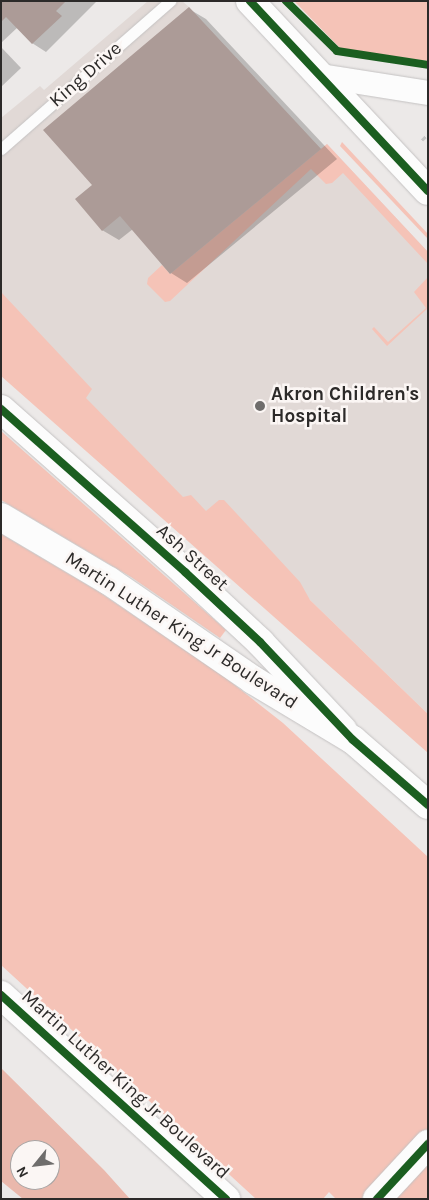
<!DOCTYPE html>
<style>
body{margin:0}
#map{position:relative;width:429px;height:1200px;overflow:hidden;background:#ece9e8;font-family:Karla,sans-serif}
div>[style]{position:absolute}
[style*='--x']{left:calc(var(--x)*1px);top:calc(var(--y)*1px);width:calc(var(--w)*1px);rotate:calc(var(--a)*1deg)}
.built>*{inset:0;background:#e1d9d6}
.green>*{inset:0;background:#f5c3b7}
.forest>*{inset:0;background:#eab8ac}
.shadow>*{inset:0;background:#0003}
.building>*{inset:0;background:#ac9b97}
.path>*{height:3px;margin-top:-1.5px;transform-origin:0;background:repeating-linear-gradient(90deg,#c7c7c6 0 5px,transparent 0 7.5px)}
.roads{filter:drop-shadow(0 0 1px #c4c2c2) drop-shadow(0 0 1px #c4c2c2)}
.service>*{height:11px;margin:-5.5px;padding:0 5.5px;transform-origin:5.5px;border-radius:5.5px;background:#fcfcfc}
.minor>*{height:24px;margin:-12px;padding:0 12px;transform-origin:12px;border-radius:12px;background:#fcfcfc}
.tertiary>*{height:28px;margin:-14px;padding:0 14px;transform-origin:14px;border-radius:14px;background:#fcfcfc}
.primary>*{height:28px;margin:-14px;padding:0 14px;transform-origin:14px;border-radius:14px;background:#fcfcfc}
.cycleway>*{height:8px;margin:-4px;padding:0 4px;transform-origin:4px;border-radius:4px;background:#1b5e20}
.dots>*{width:14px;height:14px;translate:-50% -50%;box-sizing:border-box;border:2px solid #fbf6f4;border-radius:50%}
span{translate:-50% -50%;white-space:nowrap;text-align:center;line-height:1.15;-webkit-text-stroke:5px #fbf6f4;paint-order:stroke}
.street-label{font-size:19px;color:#2c2a29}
.poi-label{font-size:19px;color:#2c2a29;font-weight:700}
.left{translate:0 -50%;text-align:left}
.frame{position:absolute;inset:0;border:2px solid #2c2a29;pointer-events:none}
.north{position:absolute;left:10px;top:1140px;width:50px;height:50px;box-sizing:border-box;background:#fbf6f4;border:1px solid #a8a4a3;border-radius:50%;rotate:241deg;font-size:14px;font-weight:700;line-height:20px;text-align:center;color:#2c2a29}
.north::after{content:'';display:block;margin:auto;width:18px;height:22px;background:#6f6d6c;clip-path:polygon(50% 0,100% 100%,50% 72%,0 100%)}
</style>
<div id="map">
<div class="built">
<i style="clip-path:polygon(148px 1px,182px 1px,189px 7px,321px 149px,327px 144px,428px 252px,428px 714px,310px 600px,183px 498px,1px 313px,1px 118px,40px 86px,44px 90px)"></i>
</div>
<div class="green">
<i style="clip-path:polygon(294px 1px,428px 1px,428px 61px,341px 49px)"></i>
<i style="clip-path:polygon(342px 142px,428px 234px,428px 239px,340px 146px)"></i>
<i style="clip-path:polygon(327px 144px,428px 252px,428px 264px,343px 173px,332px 183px,326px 184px,311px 169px,170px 301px,165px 302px,147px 284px,148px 278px,162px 265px,170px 274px)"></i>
<i style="clip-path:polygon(428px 277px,428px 308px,387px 346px,372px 329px,374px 327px,388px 342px,426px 308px,414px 292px)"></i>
<i style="clip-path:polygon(1px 292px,92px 389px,86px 398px,183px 497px,191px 495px,206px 511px,219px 500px,224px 500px,300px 582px,310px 600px,428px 714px,428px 753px,1px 376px)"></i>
<i style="clip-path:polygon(1px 431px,226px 630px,220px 638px,131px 577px,1px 500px)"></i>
<i style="clip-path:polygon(1px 534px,99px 592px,227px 679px,283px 723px,428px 857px,428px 1199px,336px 1199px,329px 1192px,323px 1199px,256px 1199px,1px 965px)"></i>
</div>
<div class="forest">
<i style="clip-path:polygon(evenodd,1px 1068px,104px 1170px,130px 1199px,23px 1199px,1px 1181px,1px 1068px,20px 1150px,50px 1150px,50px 1180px,20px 1180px,20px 1150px)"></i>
</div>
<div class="shadow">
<i style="clip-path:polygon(1px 1px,97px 1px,46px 52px,32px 43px,18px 27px,1px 43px)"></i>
<i style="clip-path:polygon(189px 9px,206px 19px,337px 159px,187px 283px,171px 273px,133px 229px,119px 240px,102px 230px,94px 185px)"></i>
<i style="clip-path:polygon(1px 47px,21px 68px,1px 87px)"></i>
</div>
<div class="building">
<i style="clip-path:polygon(1px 1px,66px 1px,56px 11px,62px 16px,32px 44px,6px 17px,1px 22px)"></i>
<i style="clip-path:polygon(189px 7px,321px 149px,170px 274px,120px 216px,102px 231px,75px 199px,92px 185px,43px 130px)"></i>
</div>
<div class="path">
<i style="--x:422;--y:140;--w:8;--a:-45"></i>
</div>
<div class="roads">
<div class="service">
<i style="--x:1;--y:149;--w:225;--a:-41.2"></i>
</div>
<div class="minor">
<i style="--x:321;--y:76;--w:108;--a:9"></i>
</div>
<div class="tertiary">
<i style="--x:250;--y:1;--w:260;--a:46.9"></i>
<i style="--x:1;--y:409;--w:246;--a:41.5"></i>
<i style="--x:185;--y:572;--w:103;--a:43"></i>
<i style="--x:260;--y:642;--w:121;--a:46.7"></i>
<i style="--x:377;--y:1199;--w:75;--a:-47.2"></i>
</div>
<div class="primary">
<i style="--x:1;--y:517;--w:126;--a:30.7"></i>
<i style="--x:109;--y:581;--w:175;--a:34.5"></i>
<i style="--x:253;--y:680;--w:117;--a:31"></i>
<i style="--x:353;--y:740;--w:99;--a:40.9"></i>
<i style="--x:1;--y:995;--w:304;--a:42.2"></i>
</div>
</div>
<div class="cycleway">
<i style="--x:250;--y:1;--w:260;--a:46.9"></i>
<i style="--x:286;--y:1;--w:71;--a:44.4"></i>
<i style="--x:337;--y:51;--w:92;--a:8.7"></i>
<i style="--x:1;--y:409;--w:246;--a:41.5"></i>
<i style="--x:185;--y:572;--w:103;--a:43"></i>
<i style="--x:260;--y:642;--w:135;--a:46.5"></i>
<i style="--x:353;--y:740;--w:99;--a:40.9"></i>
<i style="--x:1;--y:995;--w:304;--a:42.2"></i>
<i style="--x:377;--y:1199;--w:75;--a:-47.2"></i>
</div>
<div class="dots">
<i style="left:260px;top:406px;background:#6f6d6c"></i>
</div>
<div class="street-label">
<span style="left:86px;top:75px;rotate:-41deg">King Drive</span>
<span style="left:192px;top:558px;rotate:42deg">Ash Street</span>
<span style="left:181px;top:631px;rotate:33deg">Martin Luther King Jr Boulevard</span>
<span style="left:125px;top:1085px;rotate:42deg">Martin Luther King Jr Boulevard</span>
</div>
<div class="poi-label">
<span class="left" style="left:271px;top:406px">Akron Children's<br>Hospital</span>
</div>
<div class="frame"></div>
<div class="north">N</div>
</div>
